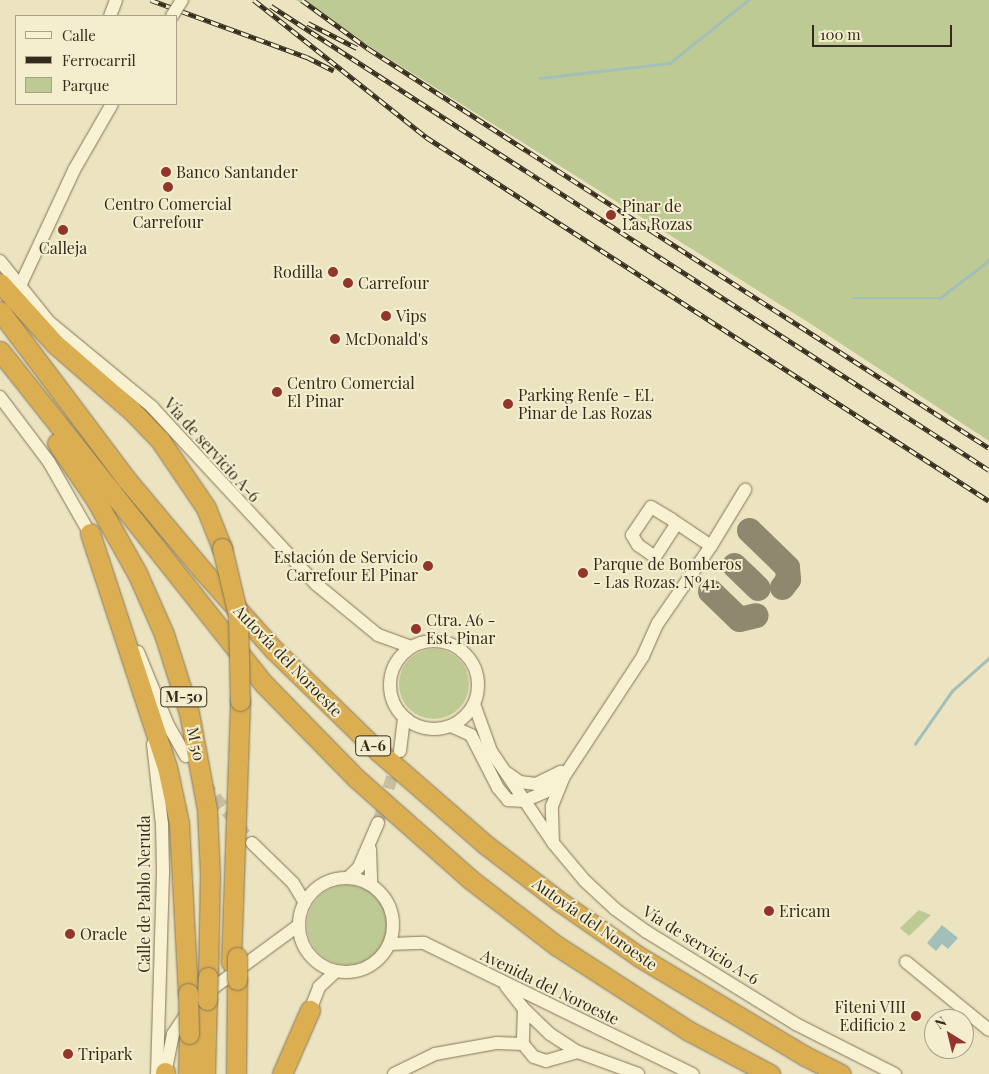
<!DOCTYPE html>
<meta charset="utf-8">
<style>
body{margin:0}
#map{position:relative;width:989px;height:1074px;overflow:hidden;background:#ece4c0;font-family:"Playfair Display",serif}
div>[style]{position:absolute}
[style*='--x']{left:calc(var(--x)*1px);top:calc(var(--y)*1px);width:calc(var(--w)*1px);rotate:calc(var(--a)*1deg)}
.green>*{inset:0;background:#beca94}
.round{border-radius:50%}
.water>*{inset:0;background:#a2bfb9}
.stream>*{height:2.5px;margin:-1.25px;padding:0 1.25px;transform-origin:1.25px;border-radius:1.25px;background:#a2bfb9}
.taxiway>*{height:25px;margin:-12.5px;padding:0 12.5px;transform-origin:12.5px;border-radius:12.5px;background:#90886e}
.minor-tunnel>*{height:12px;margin-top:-6px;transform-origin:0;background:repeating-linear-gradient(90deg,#c7bf9f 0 12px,transparent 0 18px)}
.roads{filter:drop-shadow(0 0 1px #857558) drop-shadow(0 0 1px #857558)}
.minor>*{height:12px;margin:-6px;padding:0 6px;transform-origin:6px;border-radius:6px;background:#f8f1d2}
.minor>.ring{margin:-6px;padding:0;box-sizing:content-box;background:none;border:12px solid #f8f1d2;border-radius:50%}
.highway>*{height:19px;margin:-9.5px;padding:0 9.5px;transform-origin:9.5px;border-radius:9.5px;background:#dbae51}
.rail>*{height:4.5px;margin-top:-2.25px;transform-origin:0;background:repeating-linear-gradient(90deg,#f4eecf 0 8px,#352b1c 0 16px);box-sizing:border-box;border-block:1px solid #352b1c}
.bridges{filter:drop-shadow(0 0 1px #857558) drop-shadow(0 0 1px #857558)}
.minor-bridge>*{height:12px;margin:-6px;padding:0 6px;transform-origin:6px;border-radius:6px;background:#f8f1d2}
.highway-bridge>*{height:19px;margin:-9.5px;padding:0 9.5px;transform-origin:9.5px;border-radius:9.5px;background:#dbae51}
.dots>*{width:14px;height:14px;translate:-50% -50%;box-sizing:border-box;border:2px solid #f4eecf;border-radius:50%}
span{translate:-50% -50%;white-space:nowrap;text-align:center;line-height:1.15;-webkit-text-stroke:4px #f4eecf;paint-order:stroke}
.shield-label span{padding:1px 4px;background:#f4eecf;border:1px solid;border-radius:4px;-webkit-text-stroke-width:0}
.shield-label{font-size:15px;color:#352b1c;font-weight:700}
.poi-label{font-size:16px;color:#352b1c}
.left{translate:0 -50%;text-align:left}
.right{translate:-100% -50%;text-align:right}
.street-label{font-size:16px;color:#352b1c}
.legend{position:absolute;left:15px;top:15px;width:162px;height:90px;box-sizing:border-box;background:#f4eecf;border:1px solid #a8a087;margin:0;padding:6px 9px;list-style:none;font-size:15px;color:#352b1c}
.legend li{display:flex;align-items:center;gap:10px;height:25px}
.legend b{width:25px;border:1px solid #a8a087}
.north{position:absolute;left:924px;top:1009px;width:50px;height:50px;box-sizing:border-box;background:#f4eecf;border:1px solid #a8a087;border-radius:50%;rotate:324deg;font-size:14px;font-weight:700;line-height:20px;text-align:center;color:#352b1c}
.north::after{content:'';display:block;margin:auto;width:18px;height:22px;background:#92352a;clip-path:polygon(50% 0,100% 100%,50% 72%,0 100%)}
.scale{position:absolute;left:812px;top:25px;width:140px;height:22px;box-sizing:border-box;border:2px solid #352b1c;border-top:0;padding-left:6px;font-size:15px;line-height:18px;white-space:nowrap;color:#352b1c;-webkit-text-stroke:4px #f4eecf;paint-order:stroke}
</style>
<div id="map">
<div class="green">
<i style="clip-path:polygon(296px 0,989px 0,989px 441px,811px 324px)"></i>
<i class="round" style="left:399px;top:649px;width:70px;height:70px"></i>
<i class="round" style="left:307px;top:885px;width:80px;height:80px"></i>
<i style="clip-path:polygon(919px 910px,931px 915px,909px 936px,900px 928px)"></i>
</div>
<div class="water">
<i style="clip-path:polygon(942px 925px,958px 938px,948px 949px,942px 944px,936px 951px,927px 943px)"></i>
</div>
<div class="stream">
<i style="--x:540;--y:78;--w:131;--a:-6.6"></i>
<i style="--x:670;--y:63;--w:100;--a:-38.9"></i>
<i style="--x:853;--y:298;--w:87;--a:0"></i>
<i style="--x:940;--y:298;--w:62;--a:-37.8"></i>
<i style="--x:915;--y:744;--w:65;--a:-55.1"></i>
<i style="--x:952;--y:691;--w:50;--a:-41.7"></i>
</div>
<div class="taxiway">
<i style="--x:749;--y:530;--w:53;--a:44.2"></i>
<i style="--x:787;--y:567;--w:12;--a:85"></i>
<i style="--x:788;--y:579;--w:10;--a:127"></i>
<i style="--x:734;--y:565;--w:33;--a:44"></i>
<i style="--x:710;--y:591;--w:40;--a:44"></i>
<i style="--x:739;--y:619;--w:17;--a:-13"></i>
</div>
<div class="minor-tunnel">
<i style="--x:204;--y:783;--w:77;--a:51.3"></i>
<i style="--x:378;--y:823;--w:65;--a:-73"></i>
</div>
<div class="roads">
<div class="minor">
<i style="--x:110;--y:16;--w:17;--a:-69"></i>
<i style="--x:0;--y:261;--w:78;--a:51.2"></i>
<i style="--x:49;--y:322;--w:134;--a:39.5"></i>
<i style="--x:152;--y:407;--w:241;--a:47.2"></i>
<i style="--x:316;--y:584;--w:80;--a:39.4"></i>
<i style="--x:378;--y:635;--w:35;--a:20"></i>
<i style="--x:20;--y:286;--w:128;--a:-65"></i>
<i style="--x:74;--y:170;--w:76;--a:-60.1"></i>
<i style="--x:0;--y:397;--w:81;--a:53"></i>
<i style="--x:49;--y:462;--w:89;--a:60.3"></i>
<i style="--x:711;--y:546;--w:66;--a:-58.7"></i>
<i class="ring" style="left:390px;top:641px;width:76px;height:76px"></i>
<i style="--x:138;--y:652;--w:79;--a:67.7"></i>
<i style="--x:168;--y:725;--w:36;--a:60"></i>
<i style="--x:474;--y:704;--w:50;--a:70.1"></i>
<i style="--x:491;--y:751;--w:112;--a:55.9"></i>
<i style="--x:554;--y:844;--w:48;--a:50"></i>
<i style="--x:585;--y:881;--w:41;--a:43"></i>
<i style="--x:615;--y:909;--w:39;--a:36"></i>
<i style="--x:647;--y:932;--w:175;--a:31.7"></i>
<i style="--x:796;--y:1024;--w:111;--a:26.8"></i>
<i style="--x:451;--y:726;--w:22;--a:24"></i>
<i style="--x:471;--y:735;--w:59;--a:63"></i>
<i style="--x:498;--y:788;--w:16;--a:50"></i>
<i style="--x:508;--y:800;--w:16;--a:4"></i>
<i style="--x:524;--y:801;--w:23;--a:-23"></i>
<i style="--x:545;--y:792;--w:23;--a:-38"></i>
<i style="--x:563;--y:778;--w:146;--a:-56.7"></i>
<i style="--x:643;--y:656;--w:36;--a:-66"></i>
<i style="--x:658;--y:623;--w:93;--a:-55.5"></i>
<i style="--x:711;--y:546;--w:48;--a:-146"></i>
<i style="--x:671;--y:519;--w:23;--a:-149"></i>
<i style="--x:651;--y:507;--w:34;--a:124"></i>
<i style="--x:632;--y:535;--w:12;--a:59"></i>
<i style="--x:638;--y:545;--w:21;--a:35"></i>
<i style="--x:655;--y:557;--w:40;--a:-57.1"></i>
<i style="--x:153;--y:744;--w:81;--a:83.6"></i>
<i style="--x:162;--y:824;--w:48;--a:88.8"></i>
<i style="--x:163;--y:872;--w:202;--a:91.7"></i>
<i style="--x:400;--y:751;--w:34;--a:-83"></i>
<i style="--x:507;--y:773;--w:16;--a:35"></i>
<i style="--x:520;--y:782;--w:16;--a:7"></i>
<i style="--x:536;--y:784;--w:28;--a:-26"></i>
<i style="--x:553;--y:842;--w:36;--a:-92"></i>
<i style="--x:552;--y:806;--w:29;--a:-68"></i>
<i style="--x:252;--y:843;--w:57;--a:44.3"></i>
<i style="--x:293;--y:883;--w:23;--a:59"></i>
<i style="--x:370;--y:849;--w:36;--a:88"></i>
<i style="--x:348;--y:878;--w:16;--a:-45"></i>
<i style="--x:359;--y:867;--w:48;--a:-66.6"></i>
<i class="ring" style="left:299px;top:878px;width:82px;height:82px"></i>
<i style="--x:389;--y:944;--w:35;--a:-2"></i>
<i style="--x:424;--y:943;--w:299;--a:26"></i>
<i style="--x:906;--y:962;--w:107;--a:39.3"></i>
<i style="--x:506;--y:986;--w:29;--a:52"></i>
<i style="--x:524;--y:1009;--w:35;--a:92"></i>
<i style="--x:205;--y:994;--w:117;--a:-36.3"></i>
<i style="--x:524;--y:1009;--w:36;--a:44"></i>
<i style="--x:550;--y:1034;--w:33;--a:33"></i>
<i style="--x:578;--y:1052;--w:64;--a:20.1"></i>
<i style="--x:308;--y:1016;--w:31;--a:-69"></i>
<i style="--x:319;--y:987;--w:23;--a:-43"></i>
<i style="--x:165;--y:1074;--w:41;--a:-78.7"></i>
<i style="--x:173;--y:1034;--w:29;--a:-56"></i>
<i style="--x:394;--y:1074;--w:46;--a:-26"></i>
<i style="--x:435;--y:1054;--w:63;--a:-10.1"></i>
<i style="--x:497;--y:1043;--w:26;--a:2"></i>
<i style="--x:523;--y:1044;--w:17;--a:50"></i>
<i style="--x:534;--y:1057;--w:13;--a:18"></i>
<i style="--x:546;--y:1061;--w:33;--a:-16"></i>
</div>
<div class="highway">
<i style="--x:0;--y:283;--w:82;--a:48"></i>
<i style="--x:55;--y:344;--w:101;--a:41"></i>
<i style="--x:131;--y:410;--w:42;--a:46"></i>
<i style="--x:160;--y:440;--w:82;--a:55.9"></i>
<i style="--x:206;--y:508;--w:43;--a:68.2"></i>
<i style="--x:0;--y:311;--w:211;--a:53.1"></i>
<i style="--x:127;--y:480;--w:119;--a:50.1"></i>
<i style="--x:203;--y:571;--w:106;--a:48.1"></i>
<i style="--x:274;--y:650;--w:146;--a:44.2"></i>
<i style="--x:379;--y:752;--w:142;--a:41"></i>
<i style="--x:486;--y:845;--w:92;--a:37.5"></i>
<i style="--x:559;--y:901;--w:96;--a:34.8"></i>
<i style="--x:638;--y:956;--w:195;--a:30.9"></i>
<i style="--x:805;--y:1056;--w:40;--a:26.6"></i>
<i style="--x:0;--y:351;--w:425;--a:51.6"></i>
<i style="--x:264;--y:684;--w:133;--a:45.6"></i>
<i style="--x:357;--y:779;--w:151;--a:41.5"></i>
<i style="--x:470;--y:879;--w:110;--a:37.6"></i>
<i style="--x:557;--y:946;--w:157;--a:32.8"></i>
<i style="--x:689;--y:1031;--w:92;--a:28"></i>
<i style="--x:57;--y:443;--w:69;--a:55.6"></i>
<i style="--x:96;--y:500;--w:84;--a:60.7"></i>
<i style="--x:137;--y:573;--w:67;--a:66.1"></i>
<i style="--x:164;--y:634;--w:83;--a:72.4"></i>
<i style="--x:189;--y:713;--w:98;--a:79.4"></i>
<i style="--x:207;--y:809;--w:65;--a:87.4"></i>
<i style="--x:210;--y:874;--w:103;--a:91.1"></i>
<i style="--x:90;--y:533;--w:246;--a:71.8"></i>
<i style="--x:167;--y:767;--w:57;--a:77.9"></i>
<i style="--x:179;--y:823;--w:170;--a:87"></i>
<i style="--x:231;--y:962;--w:261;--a:-88"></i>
<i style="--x:165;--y:1072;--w:2;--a:90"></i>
<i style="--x:188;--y:1074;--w:40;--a:-88.6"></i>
<i style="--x:205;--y:1074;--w:74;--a:-88.5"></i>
<i style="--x:236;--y:1074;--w:94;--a:-89.4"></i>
<i style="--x:282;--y:1074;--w:70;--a:-66.4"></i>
</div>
</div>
<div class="rail">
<i style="--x:151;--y:0;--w:166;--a:20.1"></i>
<i style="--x:307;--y:57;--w:30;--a:27"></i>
<i style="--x:254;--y:0;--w:220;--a:38.5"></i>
<i style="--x:426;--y:137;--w:670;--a:32.88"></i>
<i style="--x:302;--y:0;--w:83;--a:36.2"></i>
<i style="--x:369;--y:49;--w:737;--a:32.76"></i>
<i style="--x:271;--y:6;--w:855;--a:32.87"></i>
<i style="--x:308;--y:23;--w:55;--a:27"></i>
</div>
<div class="bridges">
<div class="minor-bridge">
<i style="--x:172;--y:16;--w:19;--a:-58"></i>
</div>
<div class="highway-bridge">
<i style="--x:222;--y:548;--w:69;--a:76.6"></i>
<i style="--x:238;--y:615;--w:86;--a:88.7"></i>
<i style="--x:237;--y:980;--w:23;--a:-90"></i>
<i style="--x:188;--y:993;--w:41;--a:88.6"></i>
<i style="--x:207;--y:1000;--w:23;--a:-88"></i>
</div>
</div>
<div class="dots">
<i style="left:166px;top:172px;background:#92352a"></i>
<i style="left:168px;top:187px;background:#92352a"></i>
<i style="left:611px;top:215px;background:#92352a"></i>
<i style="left:63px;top:230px;background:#92352a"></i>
<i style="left:333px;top:272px;background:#92352a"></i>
<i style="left:348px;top:283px;background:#92352a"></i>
<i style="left:386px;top:316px;background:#92352a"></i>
<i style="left:335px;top:339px;background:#92352a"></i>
<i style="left:277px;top:392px;background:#92352a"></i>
<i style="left:508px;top:404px;background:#92352a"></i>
<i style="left:428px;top:566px;background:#92352a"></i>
<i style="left:583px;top:573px;background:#92352a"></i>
<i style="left:416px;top:629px;background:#92352a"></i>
<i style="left:769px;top:911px;background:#92352a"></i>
<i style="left:70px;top:934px;background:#92352a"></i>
<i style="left:916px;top:1016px;background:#92352a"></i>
<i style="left:68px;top:1054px;background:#92352a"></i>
</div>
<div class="shield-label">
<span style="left:184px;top:697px">M-50</span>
<span style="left:373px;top:746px">A-6</span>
</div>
<div class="poi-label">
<span class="left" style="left:176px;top:172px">Banco Santander</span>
<span style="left:168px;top:213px">Centro Comercial<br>Carrefour</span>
<span class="left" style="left:622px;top:215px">Pinar de<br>Las Rozas</span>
<span style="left:63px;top:248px">Calleja</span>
<span class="right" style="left:323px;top:272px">Rodilla</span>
<span class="left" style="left:358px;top:283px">Carrefour</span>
<span class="left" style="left:396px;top:316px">Vips</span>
<span class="left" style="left:345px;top:339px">McDonald's</span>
<span class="left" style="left:287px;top:392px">Centro Comercial<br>El Pinar</span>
<span class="left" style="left:518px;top:404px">Parking Renfe - EL<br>Pinar de Las Rozas</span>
<span class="right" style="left:418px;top:566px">Estación de Servicio<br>Carrefour El Pinar</span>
<span class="left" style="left:593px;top:573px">Parque de Bomberos<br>- Las Rozas. Nº41.</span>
<span class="left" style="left:426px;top:629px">Ctra. A6 -<br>Est. Pinar</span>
<span class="left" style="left:779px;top:911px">Ericam</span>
<span class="left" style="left:80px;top:934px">Oracle</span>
<span class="right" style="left:906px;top:1016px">Fiteni VIII<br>Edificio 2</span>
<span class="left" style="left:78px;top:1054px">Tripark</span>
</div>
<div class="street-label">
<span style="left:212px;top:450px;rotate:48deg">Vía de servicio A-6</span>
<span style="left:288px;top:661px;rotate:46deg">Autovía del Noroeste</span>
<span style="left:196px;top:744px;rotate:78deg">M 50</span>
<span style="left:144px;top:894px;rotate:-90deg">Calle de Pablo Neruda</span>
<span style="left:595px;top:924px;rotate:35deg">Autovía del Noroeste</span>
<span style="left:701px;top:945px;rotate:32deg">Vía de servicio A-6</span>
<span style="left:550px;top:987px;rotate:26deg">Avenida del Noroeste</span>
</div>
<ul class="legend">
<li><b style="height:6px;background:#f8f1d2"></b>Calle</li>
<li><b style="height:6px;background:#352b1c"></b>Ferrocarril</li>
<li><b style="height:14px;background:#beca94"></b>Parque</li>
</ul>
<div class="north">N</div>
<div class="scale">100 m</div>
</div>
